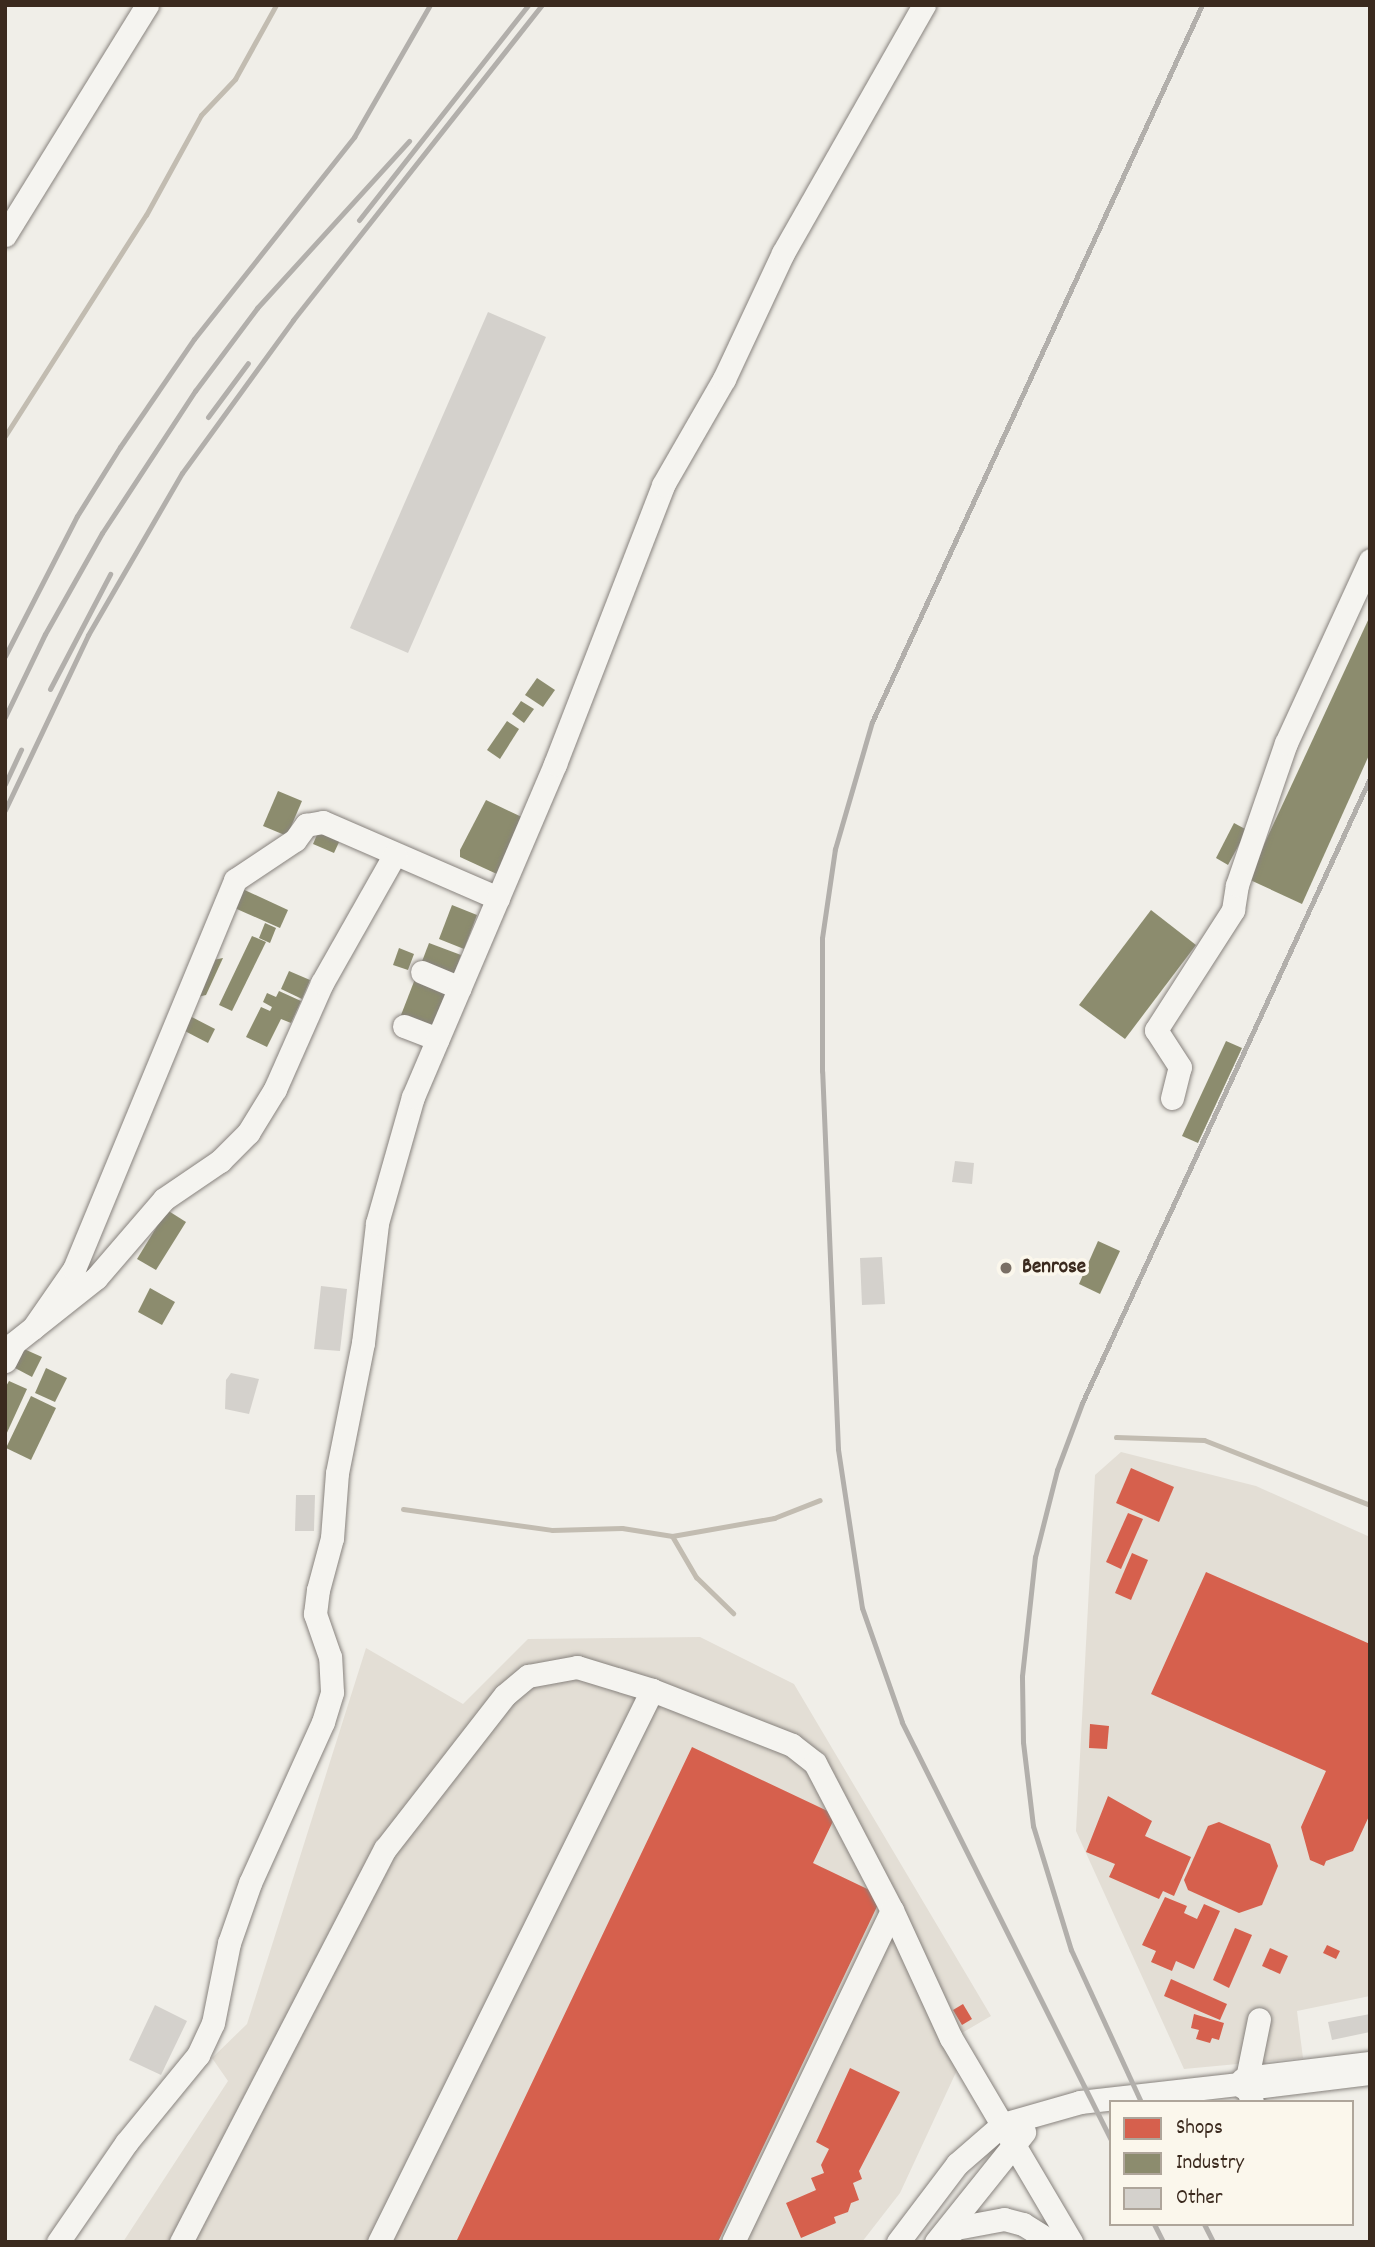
<!DOCTYPE html>
<style>
body{margin:0}
#map{position:relative;width:1375px;height:2247px;overflow:hidden;background:#f0eee8;font-family:Dekko,sans-serif}
div>[style]{position:absolute}
[style*='--x']{left:calc(var(--x)*1px);top:calc(var(--y)*1px);width:calc(var(--w)*1px);rotate:calc(var(--a)*1deg)}
.built>*{inset:0;background:#e3ded5}
.shops>*{inset:0;background:#d6604d}
.industry>*{inset:0;background:#8c8c6e}
.stream>*{height:5px;margin:-2.5px;padding:0 2.5px;transform-origin:2.5px;border-radius:2.5px;background:#c2bcb1}
.building>*{inset:0;background:#d4d1cc}
.roads{filter:drop-shadow(0 0 2px #88837e) drop-shadow(0 0 2px #88837e)}
.minor>*{height:23px;margin:-11.5px;padding:0 11.5px;transform-origin:11.5px;border-radius:11.5px;background:#f5f4f0}
.highway>*{height:33px;margin:-16.5px;padding:0 16.5px;transform-origin:16.5px;border-radius:16.5px;background:#f5f4f0}
.rail>*{height:5px;margin:-2.5px;padding:0 2.5px;transform-origin:2.5px;border-radius:2.5px;background:#b2afab}
.dots>*{width:19px;height:19px;translate:-50% -50%;box-sizing:border-box;border:4px solid #fbf7ec;border-radius:50%}
span{translate:-50% -50%;white-space:nowrap;text-align:center;line-height:1.15;-webkit-text-stroke:7px #fbf7ec;paint-order:stroke}
.poi-label{font-size:21px;color:#3b2a1e;font-weight:700}
.left{translate:0 -50%;text-align:left}
.frame{position:absolute;inset:0;border:7px solid #3b2a1e;pointer-events:none}
.legend{position:absolute;left:1109px;top:2100px;width:245px;height:126px;box-sizing:border-box;background:#fbf7ec;border:2px solid #aea59a;margin:0;padding:9px 12px;list-style:none;font-size:21px;color:#3b2a1e}
.legend li{display:flex;align-items:center;gap:14px;height:35px}
.legend b{width:35px;border:2px solid #aea59a}
</style>
<div id="map">
<div class="built">
<i style="clip-path:polygon(1121px 1452px,1256px 1486px,1370px 1537px,1370px 1996px,1297px 2011px,1303px 2058px,1184px 2069px,1076px 1831px,1095px 1475px)"></i>
<i style="clip-path:polygon(700px 1637px,794px 1684px,991px 2016px,943px 2044px,958px 2068px,900px 2193px,862px 2242px,123px 2242px,228px 2081px,212px 2058px,247px 2024px,366px 1648px,463px 1704px,528px 1639px)"></i>
</div>
<div class="shops">
<i style="clip-path:polygon(1131px 1468px,1174px 1487px,1159px 1522px,1116px 1503px)"></i>
<i style="clip-path:polygon(1128px 1513px,1143px 1519px,1121px 1569px,1106px 1562px)"></i>
<i style="clip-path:polygon(1132px 1553px,1148px 1560px,1131px 1600px,1115px 1593px)"></i>
<i style="clip-path:polygon(1206px 1572px,1370px 1644px,1370px 1814px,1353px 1851px,1326px 1861px,1324px 1866px,1310px 1860px,1301px 1827px,1326px 1771px,1151px 1694px)"></i>
<i style="clip-path:polygon(1090px 1724px,1109px 1726px,1107px 1749px,1089px 1748px)"></i>
<i style="clip-path:polygon(692px 1747px,836px 1815px,813px 1863px,882px 1896px,718px 2242px,456px 2242px)"></i>
<i style="clip-path:polygon(1108px 1796px,1152px 1821px,1145px 1836px,1191px 1857px,1174px 1896px,1163px 1891px,1159px 1899px,1109px 1877px,1115px 1864px,1086px 1852px)"></i>
<i style="clip-path:polygon(1219px 1822px,1270px 1844px,1278px 1866px,1262px 1905px,1239px 1913px,1188px 1890px,1184px 1880px,1208px 1826px)"></i>
<i style="clip-path:polygon(1165px 1897px,1187px 1906px,1184px 1913px,1197px 1919px,1204px 1904px,1220px 1911px,1194px 1969px,1176px 1961px,1172px 1971px,1151px 1962px,1156px 1951px,1142px 1945px)"></i>
<i style="clip-path:polygon(1235px 1928px,1252px 1935px,1229px 1988px,1213px 1980px)"></i>
<i style="clip-path:polygon(1327px 1945px,1340px 1951px,1336px 1959px,1323px 1953px)"></i>
<i style="clip-path:polygon(1270px 1948px,1288px 1956px,1280px 1974px,1262px 1966px)"></i>
<i style="clip-path:polygon(1171px 1979px,1227px 2004px,1220px 2020px,1164px 1996px)"></i>
<i style="clip-path:polygon(963px 2004px,972px 2019px,962px 2025px,953px 2010px)"></i>
<i style="clip-path:polygon(1194px 2014px,1224px 2023px,1219px 2040px,1212px 2038px,1210px 2043px,1196px 2039px,1199px 2030px,1191px 2028px)"></i>
<i style="clip-path:polygon(850px 2068px,900px 2092px,859px 2171px,862px 2179px,853px 2183px,859px 2200px,851px 2203px,848px 2212px,834px 2217px,836px 2223px,801px 2238px,786px 2203px,816px 2190px,811px 2178px,824px 2173px,821px 2165px,829px 2149px,816px 2142px)"></i>
</div>
<div class="industry">
<i style="clip-path:polygon(1370px 616px,1370px 753px,1302px 904px,1248px 879px)"></i>
<i style="clip-path:polygon(537px 678px,555px 690px,543px 707px,525px 695px)"></i>
<i style="clip-path:polygon(521px 701px,534px 709px,524px 723px,512px 714px)"></i>
<i style="clip-path:polygon(507px 721px,519px 729px,500px 759px,487px 750px)"></i>
<i style="clip-path:polygon(278px 791px,302px 801px,287px 836px,263px 826px)"></i>
<i style="clip-path:polygon(486px 800px,526px 819px,499px 875px,460px 857px,460px 850px)"></i>
<i style="clip-path:polygon(1234px 823px,1247px 830px,1228px 865px,1216px 858px)"></i>
<i style="clip-path:polygon(319px 830px,340px 840px,334px 853px,313px 844px)"></i>
<i style="clip-path:polygon(238px 887px,288px 910px,280px 928px,230px 906px)"></i>
<i style="clip-path:polygon(452px 905px,477px 915px,464px 949px,439px 939px)"></i>
<i style="clip-path:polygon(1151px 910px,1196px 945px,1125px 1039px,1079px 1005px)"></i>
<i style="clip-path:polygon(265px 923px,276px 928px,270px 943px,259px 938px)"></i>
<i style="clip-path:polygon(252px 936px,266px 942px,232px 1011px,219px 1005px)"></i>
<i style="clip-path:polygon(429px 943px,461px 955px,453px 977px,421px 964px)"></i>
<i style="clip-path:polygon(399px 948px,414px 954px,408px 970px,393px 965px)"></i>
<i style="clip-path:polygon(223px 958px,206px 995px,193px 998px,208px 961px)"></i>
<i style="clip-path:polygon(289px 971px,310px 980px,302px 999px,281px 989px)"></i>
<i style="clip-path:polygon(415px 979px,448px 992px,434px 1028px,401px 1015px)"></i>
<i style="clip-path:polygon(279px 991px,301px 1001px,291px 1023px,281px 1019px,267px 1047px,246px 1037px,261px 1007px,270px 1011px,272px 1007px,263px 1002px,267px 993px,276px 997px)"></i>
<i style="clip-path:polygon(186px 1014px,215px 1029px,208px 1043px,179px 1028px)"></i>
<i style="clip-path:polygon(1226px 1041px,1242px 1048px,1198px 1143px,1182px 1136px)"></i>
<i style="clip-path:polygon(167px 1210px,186px 1222px,156px 1270px,137px 1259px)"></i>
<i style="clip-path:polygon(1098px 1241px,1120px 1251px,1100px 1294px,1079px 1284px)"></i>
<i style="clip-path:polygon(150px 1288px,175px 1302px,162px 1325px,138px 1312px)"></i>
<i style="clip-path:polygon(24px 1349px,42px 1357px,32px 1377px,15px 1368px)"></i>
<i style="clip-path:polygon(46px 1368px,67px 1378px,55px 1402px,35px 1393px)"></i>
<i style="clip-path:polygon(9px 1381px,27px 1389px,5px 1437px,5px 1388px)"></i>
<i style="clip-path:polygon(31px 1396px,56px 1408px,31px 1460px,6px 1448px)"></i>
</div>
<div class="stream">
<i style="--x:5;--y:436;--w:262;--a:-57.5"></i>
<i style="--x:146;--y:215;--w:114;--a:-61.2"></i>
<i style="--x:201;--y:115;--w:50;--a:-46.6"></i>
<i style="--x:235;--y:79;--w:85;--a:-61"></i>
<i style="--x:1116;--y:1437;--w:88;--a:2"></i>
<i style="--x:1204;--y:1440;--w:178;--a:21.4"></i>
<i style="--x:403;--y:1509;--w:150;--a:8"></i>
<i style="--x:552;--y:1530;--w:70;--a:-1.6"></i>
<i style="--x:622;--y:1528;--w:51;--a:9.1"></i>
<i style="--x:672;--y:1536;--w:104;--a:-10"></i>
<i style="--x:774;--y:1518;--w:49;--a:-21.4"></i>
<i style="--x:672;--y:1536;--w:48;--a:59.7"></i>
<i style="--x:696;--y:1577;--w:52;--a:44.2"></i>
</div>
<div class="building">
<i style="clip-path:polygon(488px 312px,546px 337px,408px 653px,350px 628px)"></i>
<i style="clip-path:polygon(955px 1161px,974px 1163px,972px 1184px,952px 1182px)"></i>
<i style="clip-path:polygon(882px 1257px,885px 1304px,862px 1305px,860px 1258px)"></i>
<i style="clip-path:polygon(321px 1286px,347px 1289px,340px 1351px,314px 1349px)"></i>
<i style="clip-path:polygon(231px 1373px,259px 1379px,249px 1414px,225px 1409px,226px 1380px)"></i>
<i style="clip-path:polygon(296px 1495px,315px 1495px,314px 1531px,295px 1531px)"></i>
<i style="clip-path:polygon(155px 2005px,187px 2021px,161px 2075px,129px 2060px)"></i>
<i style="clip-path:polygon(1370px 2014px,1370px 2032px,1332px 2040px,1328px 2022px)"></i>
</div>
<div class="roads">
<div class="minor">
<i style="--x:5;--y:235;--w:270;--a:-58.3"></i>
<i style="--x:422;--y:972;--w:41;--a:22.8"></i>
<i style="--x:404;--y:1026;--w:36;--a:21"></i>
<i style="--x:1172;--y:1098;--w:32;--a:-76"></i>
<i style="--x:1180;--y:1067;--w:44;--a:-123"></i>
<i style="--x:1156;--y:1030;--w:143;--a:-57.3"></i>
<i style="--x:1233;--y:910;--w:25;--a:-81"></i>
<i style="--x:1237;--y:885;--w:150;--a:-71"></i>
<i style="--x:1286;--y:743;--w:201;--a:-65.3"></i>
<i style="--x:33;--y:1328;--w:72;--a:-55.2"></i>
<i style="--x:74;--y:1269;--w:421;--a:-67.5"></i>
<i style="--x:235;--y:880;--w:72;--a:-33.7"></i>
<i style="--x:295;--y:840;--w:19;--a:-54"></i>
<i style="--x:306;--y:825;--w:17;--a:-10"></i>
<i style="--x:323;--y:822;--w:191;--a:23.5"></i>
<i style="--x:5;--y:1361;--w:20;--a:-63"></i>
<i style="--x:14;--y:1343;--w:105;--a:-38.4"></i>
<i style="--x:96;--y:1278;--w:104;--a:-49.3"></i>
<i style="--x:164;--y:1199;--w:68;--a:-34.2"></i>
<i style="--x:220;--y:1161;--w:40;--a:-45"></i>
<i style="--x:248;--y:1133;--w:52;--a:-58.5"></i>
<i style="--x:275;--y:1089;--w:116;--a:-66.1"></i>
<i style="--x:322;--y:983;--w:148;--a:-60.5"></i>
<i style="--x:1252;--y:2102;--w:20;--a:-108"></i>
<i style="--x:1246;--y:2083;--w:65;--a:-78.5"></i>
<i style="--x:944;--y:2237;--w:15;--a:-37"></i>
<i style="--x:956;--y:2228;--w:49;--a:-10.6"></i>
<i style="--x:1004;--y:2219;--w:20;--a:15"></i>
<i style="--x:1023;--y:2224;--w:34;--a:32"></i>
<i style="--x:58;--y:2242;--w:120;--a:-55.5"></i>
<i style="--x:126;--y:2143;--w:114;--a:-50.7"></i>
<i style="--x:198;--y:2055;--w:35;--a:-65"></i>
<i style="--x:213;--y:2023;--w:82;--a:-78.7"></i>
<i style="--x:229;--y:1943;--w:64;--a:-70.7"></i>
<i style="--x:250;--y:1883;--w:177;--a:-65.6"></i>
<i style="--x:323;--y:1722;--w:31;--a:-73"></i>
<i style="--x:332;--y:1692;--w:35;--a:-93"></i>
<i style="--x:330;--y:1657;--w:46;--a:-109.2"></i>
<i style="--x:315;--y:1614;--w:24;--a:-83"></i>
<i style="--x:318;--y:1590;--w:54;--a:-74.9"></i>
<i style="--x:332;--y:1538;--w:65;--a:-85.6"></i>
<i style="--x:337;--y:1473;--w:133;--a:-78.7"></i>
<i style="--x:363;--y:1343;--w:121;--a:-83.3"></i>
<i style="--x:377;--y:1223;--w:131;--a:-74.1"></i>
<i style="--x:413;--y:1097;--w:362;--a:-66.9"></i>
<i style="--x:555;--y:764;--w:299;--a:-68.8"></i>
<i style="--x:663;--y:485;--w:122;--a:-60.1"></i>
<i style="--x:724;--y:379;--w:139;--a:-64.9"></i>
<i style="--x:783;--y:253;--w:285;--a:-60.4"></i>
<i style="--x:181;--y:2242;--w:443;--a:-62.6"></i>
<i style="--x:385;--y:1849;--w:195;--a:-52.1"></i>
<i style="--x:505;--y:1695;--w:30;--a:-40"></i>
<i style="--x:528;--y:1676;--w:50;--a:-10.4"></i>
<i style="--x:577;--y:1667;--w:78;--a:17"></i>
<i style="--x:379;--y:2242;--w:616;--a:-63.68"></i>
<i style="--x:652;--y:1690;--w:150;--a:21.4"></i>
<i style="--x:792;--y:1745;--w:29;--a:38"></i>
<i style="--x:815;--y:1763;--w:166;--a:62.4"></i>
<i style="--x:892;--y:1910;--w:141;--a:65.3"></i>
<i style="--x:951;--y:2038;--w:237;--a:59.5"></i>
<i style="--x:733;--y:2242;--w:368;--a:-64.4"></i>
<i style="--x:898;--y:2242;--w:98;--a:-52.9"></i>
<i style="--x:957;--y:2164;--w:61;--a:-41"></i>
<i style="--x:1003;--y:2124;--w:80;--a:-15.9"></i>
<i style="--x:1080;--y:2102;--w:167;--a:-6.5"></i>
<i style="--x:936;--y:2242;--w:141;--a:-51.3"></i>
</div>
<div class="highway">
<i style="--x:1246;--y:2083;--w:125;--a:-6.9"></i>
</div>
</div>
<div class="rail">
<i style="--x:359;--y:220;--w:273;--a:-51.8"></i>
<i style="--x:208;--y:417;--w:67;--a:-53.5"></i>
<i style="--x:5;--y:656;--w:157;--a:-62.8"></i>
<i style="--x:77;--y:516;--w:81;--a:-58.1"></i>
<i style="--x:120;--y:447;--w:131;--a:-55.6"></i>
<i style="--x:194;--y:339;--w:258;--a:-51.6"></i>
<i style="--x:354;--y:137;--w:152;--a:-60.1"></i>
<i style="--x:50;--y:689;--w:130;--a:-62.4"></i>
<i style="--x:5;--y:717;--w:92;--a:-64.3"></i>
<i style="--x:45;--y:634;--w:116;--a:-60.6"></i>
<i style="--x:102;--y:533;--w:170;--a:-56.8"></i>
<i style="--x:195;--y:391;--w:104;--a:-53.2"></i>
<i style="--x:257;--y:308;--w:226;--a:-47.7"></i>
<i style="--x:5;--y:784;--w:38;--a:-65"></i>
<i style="--x:5;--y:810;--w:194;--a:-64.6"></i>
<i style="--x:88;--y:635;--w:187;--a:-59.9"></i>
<i style="--x:182;--y:473;--w:189;--a:-54"></i>
<i style="--x:293;--y:320;--w:402;--a:-51.7"></i>
<i style="--x:1141;--y:2102;--w:167;--a:-114.7"></i>
<i style="--x:1071;--y:1950;--w:130;--a:-107"></i>
<i style="--x:1033;--y:1826;--w:85;--a:-96.8"></i>
<i style="--x:1023;--y:1742;--w:66;--a:-90.9"></i>
<i style="--x:1022;--y:1676;--w:120;--a:-83.8"></i>
<i style="--x:1035;--y:1557;--w:90;--a:-75.8"></i>
<i style="--x:1057;--y:1470;--w:72;--a:-69.5"></i>
<i style="--x:1082;--y:1403;--w:688;--a:-65.26"></i>
<i style="--x:1111;--y:2140;--w:467;--a:-116.6"></i>
<i style="--x:902;--y:1722;--w:121;--a:-109.3"></i>
<i style="--x:862;--y:1608;--w:161;--a:-98.6"></i>
<i style="--x:838;--y:1449;--w:378;--a:-92.4"></i>
<i style="--x:822;--y:1071;--w:133;--a:-90"></i>
<i style="--x:822;--y:938;--w:90;--a:-81.7"></i>
<i style="--x:835;--y:849;--w:132;--a:-73.8"></i>
<i style="--x:872;--y:722;--w:789;--a:-65.29"></i>
<i style="--x:1154;--y:2224;--w:20;--a:63"></i>
<i style="--x:1204;--y:2224;--w:20;--a:63"></i>
</div>
<div class="dots">
<i style="left:1006px;top:1268px;background:#7a6f65"></i>
</div>
<div class="poi-label">
<span class="left" style="left:1022px;top:1268px">Benrose</span>
</div>
<div class="frame"></div>
<ul class="legend">
<li><b style="height:19px;background:#d6604d"></b>Shops</li>
<li><b style="height:19px;background:#8c8c6e"></b>Industry</li>
<li><b style="height:19px;background:#d4d1cc"></b>Other</li>
</ul>
</div>
